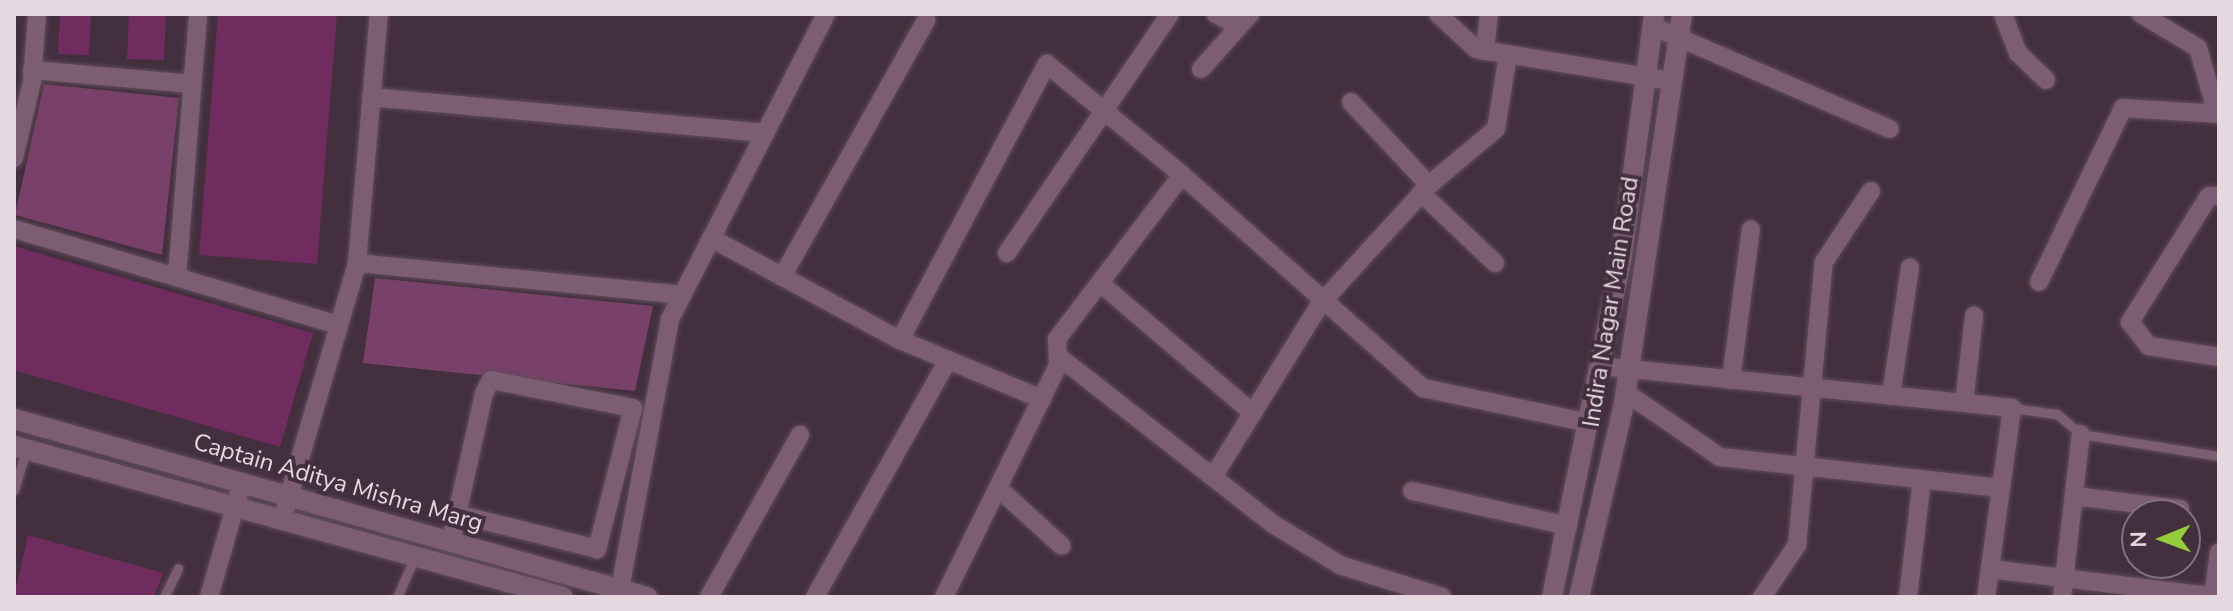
<!DOCTYPE html>
<style>
body{margin:0}
#map{position:relative;width:2233px;height:611px;overflow:hidden;background:#432f3d;font-family:"Nunito Sans",sans-serif}
div>[style]{position:absolute}
[style*='--x']{left:calc(var(--x)*1px);top:calc(var(--y)*1px);width:calc(var(--w)*1px);rotate:calc(var(--a)*1deg)}
.green>*{inset:0;background:#794169}
.building>*{inset:0;background:#712c5f}
.roads{filter:drop-shadow(0 0 2px #604d5b) drop-shadow(0 0 2px #604d5b)}
.service>*{height:9px;margin:-4.5px;padding:0 4.5px;transform-origin:4.5px;border-radius:4.5px;background:#7d5d73}
.minor>*{height:18px;margin:-9px;padding:0 9px;transform-origin:9px;border-radius:9px;background:#7d5d73}
.tertiary>*{height:20px;margin:-10px;padding:0 10px;transform-origin:10px;border-radius:10px;background:#7d5d73}
span{translate:-50% -50%;white-space:nowrap;text-align:center;line-height:1.15;-webkit-text-stroke:8px #432f3d;paint-order:stroke}
.street-label{font-size:24px;color:#e5d8e1}
.frame{position:absolute;inset:0;border:16px solid #e5d8e1;pointer-events:none}
.north{position:absolute;left:2121px;top:499px;width:80px;height:80px;box-sizing:border-box;background:#432f3d;border:2px solid #84737f;border-radius:50%;rotate:269deg;font-size:22px;font-weight:700;line-height:32px;text-align:center;color:#e5d8e1}
.north::after{content:'';display:block;margin:auto;width:28px;height:36px;background:#94cc3c;clip-path:polygon(50% 0,100% 100%,50% 72%,0 100%)}
</style>
<div id="map">
<div class="green">
<i style="clip-path:polygon(44px 84px,179px 98px,162px 255px,15px 215px)"></i>
<i style="clip-path:polygon(375px 278px,653px 306px,635px 391px,363px 363px)"></i>
</div>
<div class="building">
<i style="clip-path:polygon(60px 14px,91px 14px,89px 55px,58px 54px)"></i>
<i style="clip-path:polygon(129px 14px,166px 14px,164px 60px,127px 59px)"></i>
<i style="clip-path:polygon(218px 14px,337px 14px,317px 264px,199px 255px)"></i>
<i style="clip-path:polygon(14px 246px,313px 333px,280px 447px,14px 370px)"></i>
<i style="clip-path:polygon(28px 535px,163px 573px,154px 597px,14px 597px)"></i>
</div>
<div class="roads">
<div class="service">
<i style="--x:2012;--y:408;--w:45;--a:7.6"></i>
<i style="--x:2057;--y:414;--w:31;--a:40"></i>
<i style="--x:2081;--y:434;--w:140;--a:9.1"></i>
<i style="--x:14;--y:490;--w:42;--a:-73.3"></i>
<i style="--x:164;--y:597;--w:32;--a:-64"></i>
<i style="--x:397;--y:597;--w:44;--a:-65.8"></i>
</div>
<div class="minor">
<i style="--x:1216;--y:14;--w:26;--a:28"></i>
<i style="--x:1438;--y:14;--w:52;--a:42.6"></i>
<i style="--x:1476;--y:49;--w:199;--a:9.3"></i>
<i style="--x:2003;--y:14;--w:42;--a:69"></i>
<i style="--x:2018;--y:53;--w:39;--a:44"></i>
<i style="--x:2141;--y:14;--w:66;--a:30.8"></i>
<i style="--x:2198;--y:48;--w:65;--a:73.8"></i>
<i style="--x:1652;--y:26;--w:259;--a:23.4"></i>
<i style="--x:1485;--y:51;--w:37;--a:-84"></i>
<i style="--x:1201;--y:69;--w:74;--a:-48.3"></i>
<i style="--x:32;--y:70;--w:161;--a:5"></i>
<i style="--x:371;--y:97;--w:396;--a:5.2"></i>
<i style="--x:1351;--y:102;--w:114;--a:46.8"></i>
<i style="--x:14;--y:158;--w:79;--a:-76.8"></i>
<i style="--x:32;--y:81;--w:67;--a:-85.7"></i>
<i style="--x:1421;--y:193;--w:102;--a:43.4"></i>
<i style="--x:2219;--y:196;--w:10;--a:180"></i>
<i style="--x:2209;--y:196;--w:149;--a:122.1"></i>
<i style="--x:2130;--y:322;--w:31;--a:52"></i>
<i style="--x:2149;--y:346;--w:71;--a:8.9"></i>
<i style="--x:14;--y:229;--w:339;--a:16.5"></i>
<i style="--x:711;--y:238;--w:215;--a:28.4"></i>
<i style="--x:900;--y:340;--w:154;--a:22.6"></i>
<i style="--x:1007;--y:253;--w:289;--a:-55.7"></i>
<i style="--x:357;--y:263;--w:327;--a:5.6"></i>
<i style="--x:177;--y:277;--w:264;--a:-85.4"></i>
<i style="--x:782;--y:277;--w:295;--a:-60.7"></i>
<i style="--x:2039;--y:282;--w:193;--a:-64.2"></i>
<i style="--x:2123;--y:108;--w:96;--a:3.6"></i>
<i style="--x:1100;--y:283;--w:201;--a:40.4"></i>
<i style="--x:900;--y:340;--w:313;--a:-62"></i>
<i style="--x:1047;--y:64;--w:175;--a:39.4"></i>
<i style="--x:1182;--y:175;--w:322;--a:41.5"></i>
<i style="--x:1423;--y:388;--w:170;--a:11.9"></i>
<i style="--x:1058;--y:356;--w:273;--a:38"></i>
<i style="--x:1273;--y:524;--w:79;--a:31.5"></i>
<i style="--x:1340;--y:565;--w:107;--a:17.4"></i>
<i style="--x:1600;--y:366;--w:414;--a:5.8"></i>
<i style="--x:2012;--y:408;--w:191;--a:97.8"></i>
<i style="--x:1731;--y:380;--w:152;--a:-82.5"></i>
<i style="--x:1625;--y:392;--w:115;--a:34.4"></i>
<i style="--x:1720;--y:457;--w:283;--a:6.3"></i>
<i style="--x:1891;--y:396;--w:130;--a:-81.6"></i>
<i style="--x:1964;--y:403;--w:88;--a:-83.4"></i>
<i style="--x:1213;--y:477;--w:205;--a:-58.2"></i>
<i style="--x:1321;--y:303;--w:160;--a:-47.5"></i>
<i style="--x:1429;--y:185;--w:87;--a:-39.9"></i>
<i style="--x:1496;--y:129;--w:75;--a:-80.8"></i>
<i style="--x:998;--y:488;--w:86;--a:42.2"></i>
<i style="--x:1412;--y:491;--w:160;--a:12.6"></i>
<i style="--x:2074;--y:496;--w:107;--a:7"></i>
<i style="--x:282;--y:520;--w:268;--a:-73.7"></i>
<i style="--x:357;--y:263;--w:250;--a:-85"></i>
<i style="--x:451;--y:541;--w:152;--a:-77.4"></i>
<i style="--x:484;--y:393;--w:15;--a:-62"></i>
<i style="--x:491;--y:380;--w:145;--a:11.2"></i>
<i style="--x:633;--y:408;--w:146;--a:104.3"></i>
<i style="--x:597;--y:549;--w:144;--a:-166"></i>
<i style="--x:1990;--y:569;--w:231;--a:7"></i>
<i style="--x:620;--y:589;--w:275;--a:-79.5"></i>
<i style="--x:670;--y:319;--w:343;--a:-62.9"></i>
<i style="--x:209;--y:597;--w:119;--a:-73.9"></i>
<i style="--x:709;--y:597;--w:186;--a:-60.7"></i>
<i style="--x:815;--y:597;--w:272;--a:-60.7"></i>
<i style="--x:944;--y:597;--w:258;--a:-63.8"></i>
<i style="--x:1058;--y:365;--w:26;--a:-92"></i>
<i style="--x:1057;--y:339;--w:206;--a:-52.7"></i>
<i style="--x:1762;--y:597;--w:63;--a:-56.1"></i>
<i style="--x:1797;--y:545;--w:284;--a:-84.6"></i>
<i style="--x:1824;--y:262;--w:85;--a:-56.5"></i>
<i style="--x:1908;--y:597;--w:118;--a:-83.2"></i>
<i style="--x:2062;--y:597;--w:164;--a:-83.4"></i>
<i style="--x:2213;--y:597;--w:45;--a:-82.4"></i>
</div>
<div class="tertiary">
<i style="--x:14;--y:419;--w:658;--a:15.71"></i>
<i style="--x:14;--y:446;--w:569;--a:15.38"></i>
<i style="--x:1552;--y:597;--w:349;--a:-78.4"></i>
<i style="--x:1622;--y:255;--w:243;--a:-82.4"></i>
<i style="--x:1579;--y:597;--w:199;--a:-76.9"></i>
<i style="--x:1624;--y:403;--w:393;--a:-81.5"></i>
</div>
</div>
<div class="street-label">
<span style="left:1611px;top:302px;rotate:-81deg">Indira Nagar Main Road</span>
<span style="left:338px;top:483px;rotate:16deg">Captain Aditya Mishra Marg</span>
</div>
<div class="frame"></div>
<div class="north">N</div>
</div>
